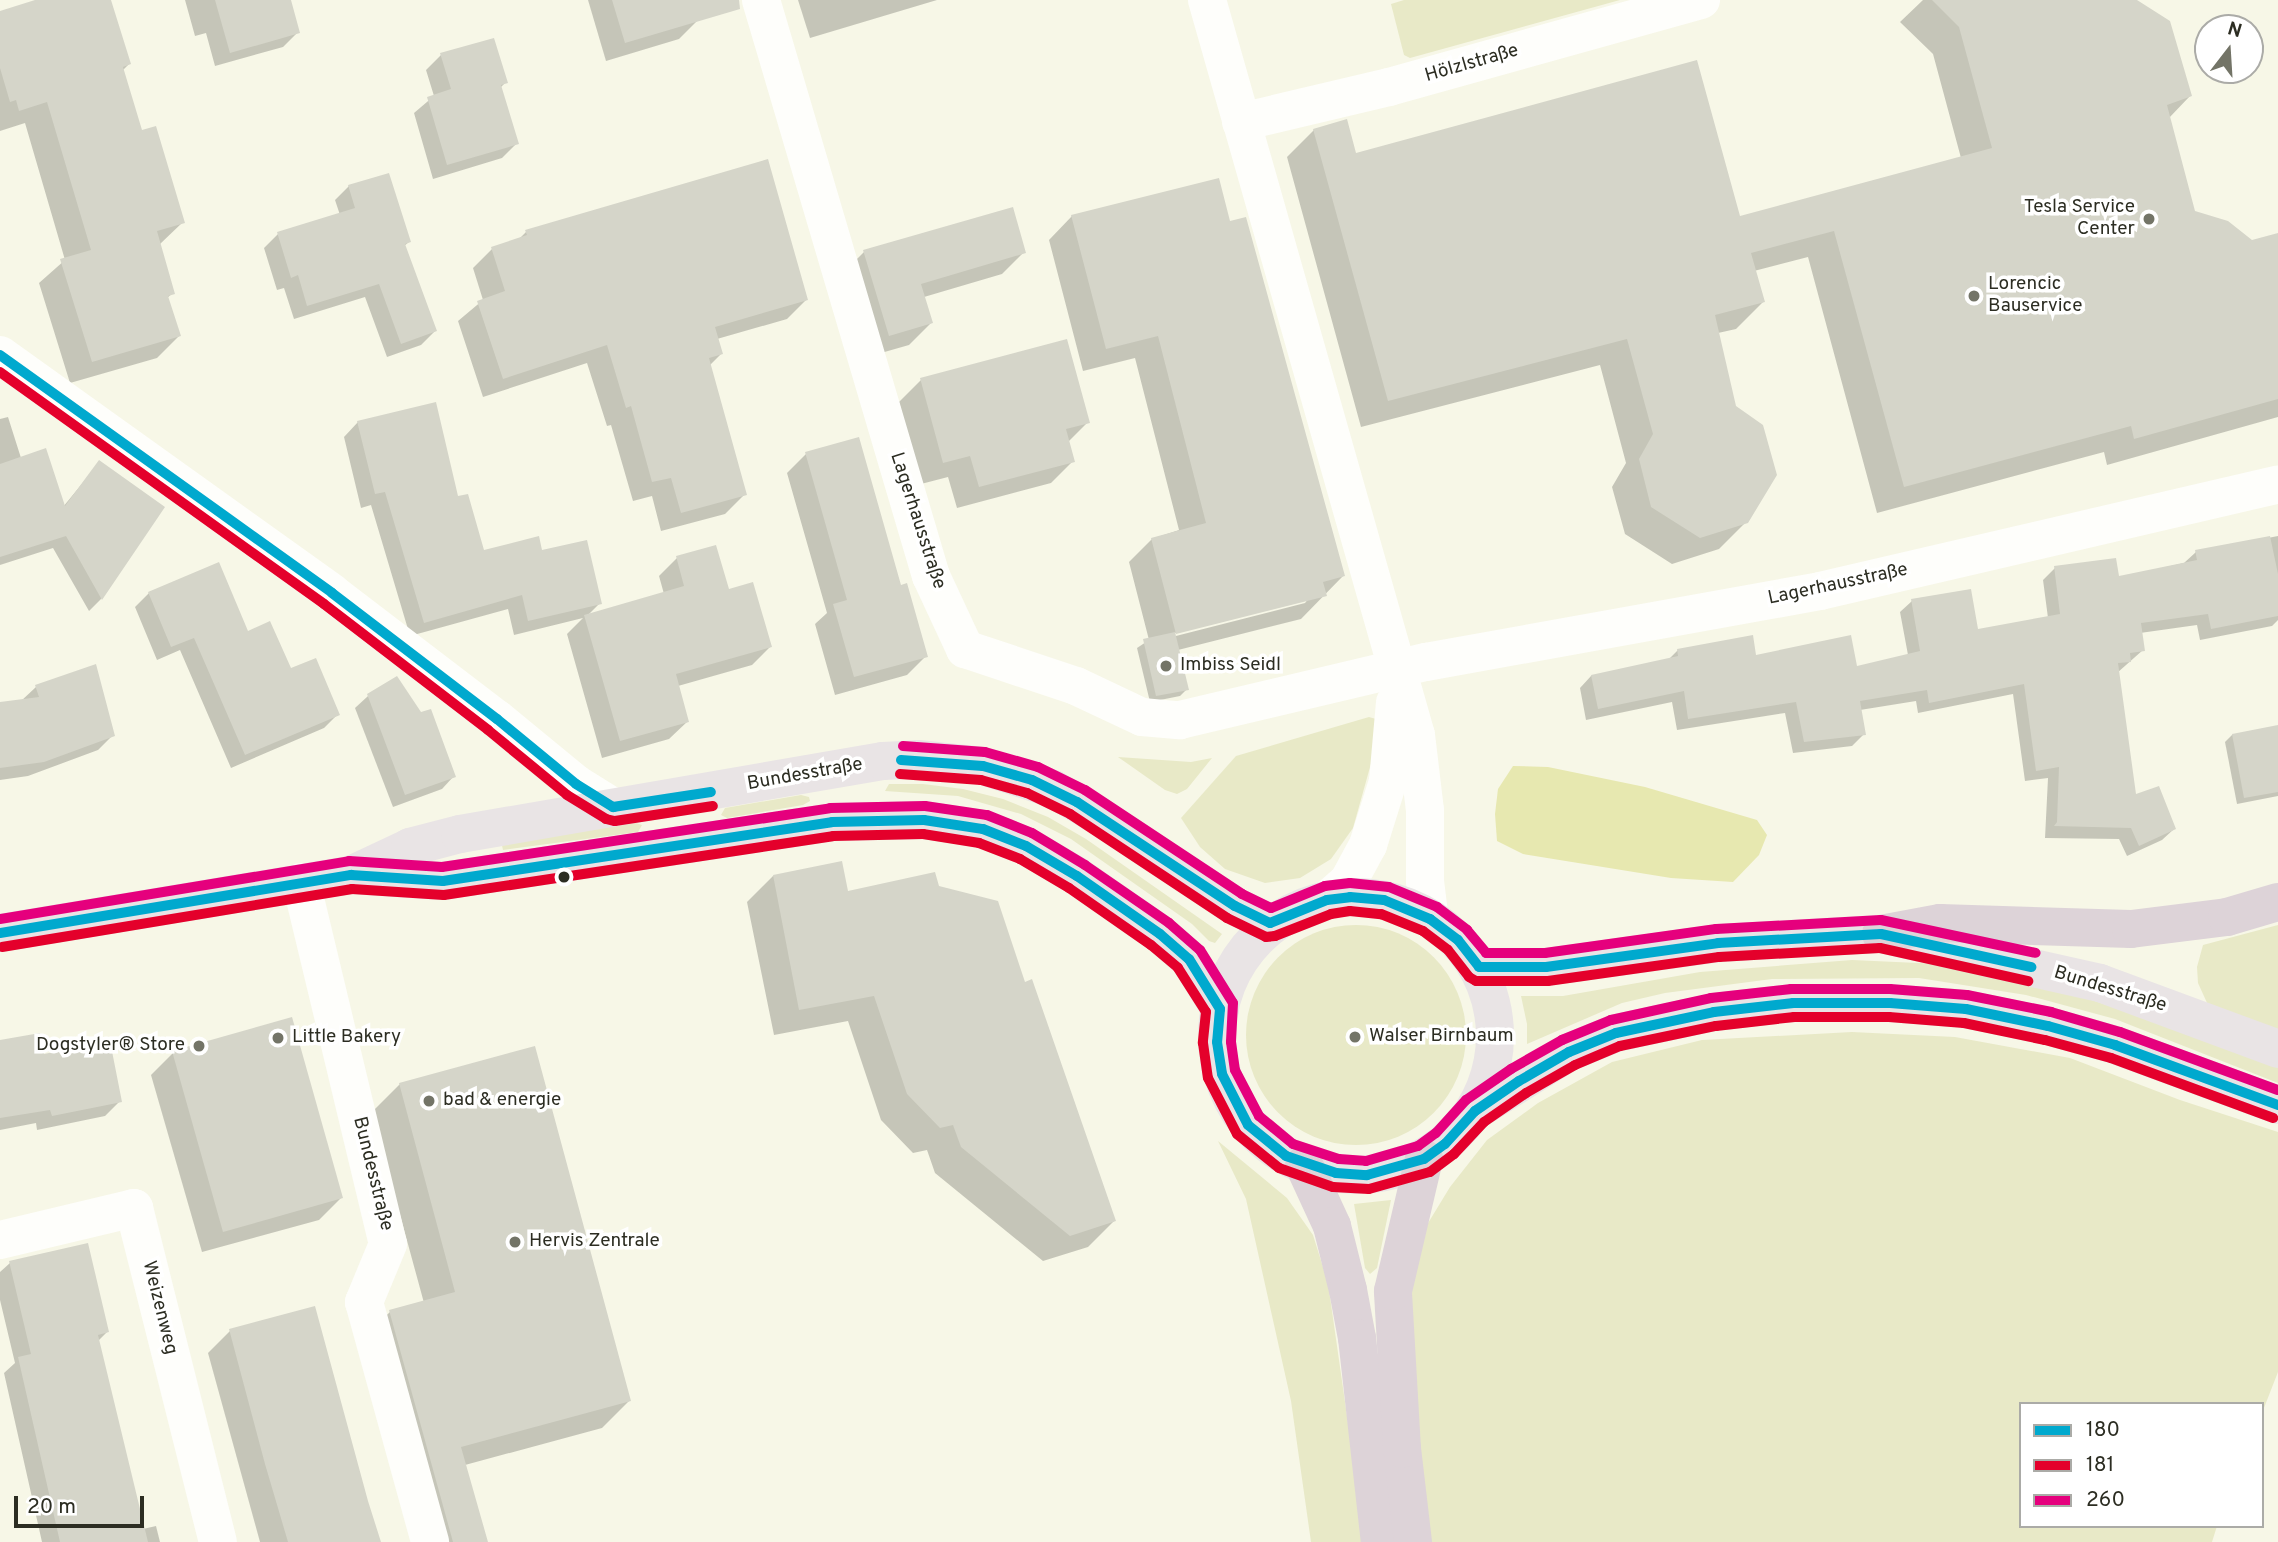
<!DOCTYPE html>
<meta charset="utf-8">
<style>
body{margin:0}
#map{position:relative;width:2278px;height:1542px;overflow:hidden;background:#f7f7e7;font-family:Overpass,sans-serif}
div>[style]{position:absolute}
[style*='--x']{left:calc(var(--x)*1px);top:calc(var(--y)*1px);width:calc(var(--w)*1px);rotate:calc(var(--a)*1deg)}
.green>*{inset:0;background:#e8e9c7}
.round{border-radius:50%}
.water>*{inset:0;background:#e7e8b0}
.shadow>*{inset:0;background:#0003}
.building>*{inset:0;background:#d5d5c9}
.minor>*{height:38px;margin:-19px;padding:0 19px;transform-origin:19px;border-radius:19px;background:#fefefb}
.tertiary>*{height:38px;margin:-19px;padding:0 19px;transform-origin:19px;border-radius:19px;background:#fefefb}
.primary>*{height:38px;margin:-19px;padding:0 19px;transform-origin:19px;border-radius:19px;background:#e9e4e5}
.primary>.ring{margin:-19px;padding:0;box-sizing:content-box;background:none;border:38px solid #e9e4e5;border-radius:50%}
.motorway>*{height:38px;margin:-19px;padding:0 19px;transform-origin:19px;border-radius:19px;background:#ddd3d8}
.bus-1>*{height:10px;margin:-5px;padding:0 5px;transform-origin:5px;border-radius:5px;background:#00a9ce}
.bus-2>*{height:10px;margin:-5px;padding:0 5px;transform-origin:5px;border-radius:5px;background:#e4002b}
.bus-3>*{height:10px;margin:-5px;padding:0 5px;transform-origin:5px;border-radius:5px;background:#e5007d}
.dots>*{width:19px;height:19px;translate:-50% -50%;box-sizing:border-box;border:4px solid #fff;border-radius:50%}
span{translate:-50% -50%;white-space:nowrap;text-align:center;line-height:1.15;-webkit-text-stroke:7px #fff;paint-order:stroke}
.street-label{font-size:19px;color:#2c2d22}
.poi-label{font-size:19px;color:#2c2d22}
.right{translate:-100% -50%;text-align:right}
.left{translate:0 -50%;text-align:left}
.legend{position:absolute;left:2019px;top:1402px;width:245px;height:126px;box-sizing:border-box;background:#fff;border:2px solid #ababa7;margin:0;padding:9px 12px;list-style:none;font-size:21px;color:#2c2d22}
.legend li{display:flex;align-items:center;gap:14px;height:35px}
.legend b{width:35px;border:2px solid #ababa7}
.north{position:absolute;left:2194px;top:14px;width:70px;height:70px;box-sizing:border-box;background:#fff;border:2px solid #ababa7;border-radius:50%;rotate:17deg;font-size:19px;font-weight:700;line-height:28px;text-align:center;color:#2c2d22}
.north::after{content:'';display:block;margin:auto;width:24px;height:32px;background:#737467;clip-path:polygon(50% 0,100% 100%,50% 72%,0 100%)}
.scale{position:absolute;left:14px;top:1496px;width:130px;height:32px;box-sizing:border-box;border:4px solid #2c2d22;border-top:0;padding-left:9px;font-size:21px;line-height:24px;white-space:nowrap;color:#2c2d22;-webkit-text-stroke:5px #fff;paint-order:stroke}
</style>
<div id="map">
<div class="green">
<i style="clip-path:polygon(1404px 0,1620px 0,1410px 58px,1404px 55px,1391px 4px)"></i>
<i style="clip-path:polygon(1369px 717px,1376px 719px,1379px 735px,1353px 828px,1331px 859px,1300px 878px,1265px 883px,1225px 869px,1200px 847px,1181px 818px,1236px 756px)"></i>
<i style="clip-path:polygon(1118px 757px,1191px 762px,1212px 758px,1187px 789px,1177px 794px,1165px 790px)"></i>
<i style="clip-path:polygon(889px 784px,923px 784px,963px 789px,1003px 799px,1048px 817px,1086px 839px,1222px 934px,1215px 943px,1209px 941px,1192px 924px,1071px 839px,1021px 814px,958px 796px,885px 791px)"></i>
<i style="clip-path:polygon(801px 795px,809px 797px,810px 801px,803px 805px,727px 818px,721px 815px,725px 808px)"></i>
<i style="clip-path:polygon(636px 823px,642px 825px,638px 832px,503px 850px,501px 841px)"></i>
<i class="round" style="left:1246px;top:925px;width:220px;height:220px"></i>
<i style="clip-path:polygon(2278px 925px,2278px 1033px,2208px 1005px,2198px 983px,2197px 967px,2203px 945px)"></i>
<i style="clip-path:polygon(1852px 960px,1940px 964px,2030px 979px,2278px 1063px,2278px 1083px,2115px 1019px,2026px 995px,1919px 978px,1772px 979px,1665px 993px,1622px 1003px,1527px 1044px,1527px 1024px,1521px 996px,1563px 996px,1700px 972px)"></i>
<i style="clip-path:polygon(1852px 1032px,1955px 1037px,2070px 1058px,2180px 1100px,2278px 1132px,2278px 1372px,2262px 1413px,2262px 1404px,2021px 1404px,2021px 1526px,2217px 1526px,2212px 1542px,1426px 1542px,1410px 1283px,1422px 1233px,1450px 1187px,1487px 1140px,1538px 1103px,1612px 1062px,1702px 1040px)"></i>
<i style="clip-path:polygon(1218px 1141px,1287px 1198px,1313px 1235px,1328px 1283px,1365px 1542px,1311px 1542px,1291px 1401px,1246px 1199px)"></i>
<i style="clip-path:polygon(1391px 1200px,1377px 1268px,1370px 1274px,1365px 1268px,1354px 1204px)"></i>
</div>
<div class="water">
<i style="clip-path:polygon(1513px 766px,1548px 767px,1645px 787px,1757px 820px,1767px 835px,1759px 855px,1733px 882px,1671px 878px,1523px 854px,1497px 841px,1495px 814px,1498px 789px)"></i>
</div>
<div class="shadow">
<i style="clip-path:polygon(41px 0,109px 0,129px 64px,122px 71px,141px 132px,183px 222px,159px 245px,173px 293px,167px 298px,179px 336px,157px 358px,70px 383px,39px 283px,65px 260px,25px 123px,0 131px,0 13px)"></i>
<i style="clip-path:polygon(185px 0,289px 0,298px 32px,283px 47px,215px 66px,206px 33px,195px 36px)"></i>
<i style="clip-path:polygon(588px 0,692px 0,698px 20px,679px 39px,606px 61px)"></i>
<i style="clip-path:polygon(798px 0,937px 0,810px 38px)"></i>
<i style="clip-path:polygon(1923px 0,2133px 0,2169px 22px,2190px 96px,2169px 118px,2194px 213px,2252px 242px,2278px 235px,2278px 417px,2107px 465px,2104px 452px,1877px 513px,1808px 257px,1754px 271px,1763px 302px,1736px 329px,1718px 333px,1746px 522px,1719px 549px,1672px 564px,1625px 534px,1612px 487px,1626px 463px,1600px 365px,1361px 427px,1287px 157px,1314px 130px,1355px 155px,1739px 218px,1961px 158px,1933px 54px,1900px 22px)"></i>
<i style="clip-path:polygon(441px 55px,506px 82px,500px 88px,517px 143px,502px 158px,433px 179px,414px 113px,434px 96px,426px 70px)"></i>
<i style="clip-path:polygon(349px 186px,409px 242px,404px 246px,435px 331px,421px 345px,387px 357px,365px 297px,294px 319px,284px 288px,277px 290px,264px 248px,278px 234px,340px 215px,335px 200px)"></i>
<i style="clip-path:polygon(evenodd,1072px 216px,1229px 223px,1343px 576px,1301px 619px,1178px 650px,1187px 689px,1180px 696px,1150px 702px,1137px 648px,1149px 640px,1129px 562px,1152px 539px,1179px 530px,1135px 358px,1083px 371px,1049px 240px,1072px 216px,1309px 598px,1305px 603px,1168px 638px,1167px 635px,1309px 598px)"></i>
<i style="clip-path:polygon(526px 232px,806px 300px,787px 319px,717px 339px,721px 354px,709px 366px,745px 494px,725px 514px,661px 531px,652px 496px,633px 501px,611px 425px,607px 426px,587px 363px,483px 397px,458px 321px,483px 300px,473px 268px,492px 249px,517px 241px)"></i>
<i style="clip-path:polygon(864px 252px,1024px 252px,1002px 274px,924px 297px,931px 323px,909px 345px,867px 357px,842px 274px)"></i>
<i style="clip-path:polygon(921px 380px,1088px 422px,1068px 442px,1073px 461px,1051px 483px,957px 508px,948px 477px,921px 484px,899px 402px)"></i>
<i style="clip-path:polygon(8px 417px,21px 458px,63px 507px,99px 463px,162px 508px,101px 599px,89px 611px,53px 548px,0 565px,0 419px)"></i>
<i style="clip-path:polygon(358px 422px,457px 498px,483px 552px,541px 552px,600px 603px,588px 615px,664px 594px,659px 576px,677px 558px,728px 591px,770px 647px,752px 665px,678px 686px,688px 721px,669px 739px,602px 758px,567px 634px,583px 618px,514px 635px,508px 609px,410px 636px,371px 505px,361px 508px,344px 437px)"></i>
<i style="clip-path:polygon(806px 454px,900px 587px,926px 656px,907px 675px,835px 695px,815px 624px,827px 613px,787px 473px)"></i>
<i style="clip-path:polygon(2278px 536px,2278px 620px,2272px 626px,2200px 640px,2197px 625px,2140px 633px,2143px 650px,2117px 673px,2134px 796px,2174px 829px,2162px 840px,2127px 856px,2119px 839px,2045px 838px,2048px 778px,2025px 781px,2013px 694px,1918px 713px,1916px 701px,1860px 710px,1864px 734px,1852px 746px,1793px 753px,1785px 713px,1677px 730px,1672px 702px,1586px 720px,1580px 688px,1591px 676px,1668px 660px,1678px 650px,1855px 668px,1908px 655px,1900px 612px,1912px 601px,1977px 631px,2048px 618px,2043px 580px,2055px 568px,2118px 578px,2184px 563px,2196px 552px)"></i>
<i style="clip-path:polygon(149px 593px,248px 633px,338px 714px,324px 728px,231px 768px,180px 650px,157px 660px,135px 607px)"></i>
<i style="clip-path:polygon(36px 687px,113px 735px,98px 750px,28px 776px,0 780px,0 704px,21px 701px)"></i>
<i style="clip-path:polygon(368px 696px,420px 715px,454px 776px,442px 789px,393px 807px,355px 708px)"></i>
<i style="clip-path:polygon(2278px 727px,2278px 796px,2237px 804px,2225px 742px,2232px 735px)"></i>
<i style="clip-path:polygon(773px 876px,846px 893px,937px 888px,1024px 984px,1114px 1221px,1088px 1247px,1043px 1261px,935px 1173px,927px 1150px,913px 1153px,881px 1120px,848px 1021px,774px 1035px,747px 902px)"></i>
<i style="clip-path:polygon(0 1042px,43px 1056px,120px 1101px,105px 1116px,37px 1130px,36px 1123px,0 1130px)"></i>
<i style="clip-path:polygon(173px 1053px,341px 1198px,319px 1220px,202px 1252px,151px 1075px)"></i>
<i style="clip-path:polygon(400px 1084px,629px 1401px,602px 1428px,465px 1465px,486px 1542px,418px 1542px,362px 1339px,390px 1312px,424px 1303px,372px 1112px)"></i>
<i style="clip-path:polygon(10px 1263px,107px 1332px,97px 1342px,143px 1529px,156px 1526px,160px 1542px,42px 1542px,4px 1373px,15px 1363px,0 1300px,0 1272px)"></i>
<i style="clip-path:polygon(230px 1331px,378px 1542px,260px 1542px,208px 1353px)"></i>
</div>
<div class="building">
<i style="clip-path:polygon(35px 0,111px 0,131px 64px,123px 67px,142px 130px,156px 126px,185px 223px,157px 231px,175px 294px,168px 296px,181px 336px,92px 362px,60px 259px,91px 250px,47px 102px,19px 111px,16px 100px,10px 102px,0 68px,0 11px)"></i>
<i style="clip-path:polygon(215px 0,291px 0,300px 33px,230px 53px)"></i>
<i style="clip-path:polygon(612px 0,739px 0,740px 9px,625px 43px)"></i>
<i style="clip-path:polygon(1932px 0,2137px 0,2170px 21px,2192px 96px,2167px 105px,2195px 211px,2228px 221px,2252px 240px,2278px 233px,2278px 399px,2134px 439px,2131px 426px,1904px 487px,1834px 231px,1751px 253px,1765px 302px,1715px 315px,1736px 406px,1763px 425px,1777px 475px,1748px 523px,1700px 538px,1651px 507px,1639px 459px,1653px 434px,1627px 339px,1388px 401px,1313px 129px,1347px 119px,1356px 153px,1697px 60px,1740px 216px,1992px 148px,1959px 27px)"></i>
<i style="clip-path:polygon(494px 38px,508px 83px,501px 85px,519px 144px,447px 165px,427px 97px,451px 89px,440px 53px)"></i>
<i style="clip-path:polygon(768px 159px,808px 300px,715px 327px,723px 354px,709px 358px,747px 495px,681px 513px,671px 478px,652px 482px,631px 406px,626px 408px,607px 345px,503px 379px,477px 301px,505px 291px,491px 247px,527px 235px,525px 230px)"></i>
<i style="clip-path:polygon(389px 173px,411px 242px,405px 244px,437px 331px,401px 344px,379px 284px,307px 306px,298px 275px,291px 278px,277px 232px,355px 208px,348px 185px)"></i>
<i style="clip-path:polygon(1219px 178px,1230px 221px,1246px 217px,1345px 576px,1323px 582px,1327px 596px,1176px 634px,1151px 538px,1206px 523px,1158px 336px,1106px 349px,1071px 215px)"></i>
<i style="clip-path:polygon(1013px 207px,1026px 253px,921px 284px,933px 323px,889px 336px,863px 250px)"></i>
<i style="clip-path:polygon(1067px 339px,1090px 423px,1066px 429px,1075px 462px,979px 487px,970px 456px,943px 463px,920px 378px)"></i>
<i style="clip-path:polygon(436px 402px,458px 496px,468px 494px,484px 550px,539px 536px,542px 550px,587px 540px,602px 604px,528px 621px,522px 595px,424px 623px,385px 492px,375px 494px,357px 421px)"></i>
<i style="clip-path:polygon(859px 437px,901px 585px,907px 583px,928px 657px,854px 677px,833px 604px,847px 600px,805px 452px)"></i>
<i style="clip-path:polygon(46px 448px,65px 506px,99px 460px,165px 507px,102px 600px,66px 536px,0 557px,0 464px)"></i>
<i style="clip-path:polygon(2270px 536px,2278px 574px,2278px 616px,2211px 629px,2208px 614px,2141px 623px,2145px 651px,2130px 653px,2131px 662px,2118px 663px,2136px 794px,2159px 786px,2176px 829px,2139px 846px,2131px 828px,2054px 826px,2057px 822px,2059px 767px,2036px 771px,2024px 684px,1929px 703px,1927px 690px,1860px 701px,1866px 735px,1804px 742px,1796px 702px,1688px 719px,1684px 691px,1598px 709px,1591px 675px,1678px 656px,1677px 649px,1753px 635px,1756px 655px,1851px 635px,1857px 666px,1920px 651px,1911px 599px,1971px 589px,1978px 629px,2060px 614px,2054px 566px,2116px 558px,2119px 576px,2197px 560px,2195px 550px)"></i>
<i style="clip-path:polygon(716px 545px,729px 589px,753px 582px,772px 647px,676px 674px,689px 722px,620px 741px,584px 615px,684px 586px,676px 556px)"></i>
<i style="clip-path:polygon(219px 562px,248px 631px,270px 621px,291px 668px,316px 658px,340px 715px,245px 755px,194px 638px,171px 647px,148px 592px)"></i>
<i style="clip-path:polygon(1175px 632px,1189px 690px,1156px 696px,1143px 639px)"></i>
<i style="clip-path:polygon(96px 664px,115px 736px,44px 762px,0 768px,0 702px,39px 697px,35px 685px)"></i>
<i style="clip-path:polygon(397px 676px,421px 712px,431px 709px,456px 777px,405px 795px,367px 694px)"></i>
<i style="clip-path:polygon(2278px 725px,2278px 792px,2244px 798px,2232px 734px)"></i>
<i style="clip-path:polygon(842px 861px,848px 891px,935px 872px,939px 886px,998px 901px,1025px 982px,1032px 979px,1116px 1221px,1070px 1236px,961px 1147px,953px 1125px,940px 1128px,907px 1094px,874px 996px,799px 1010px,773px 875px)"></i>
<i style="clip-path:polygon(292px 1017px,343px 1198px,223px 1232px,172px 1051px)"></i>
<i style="clip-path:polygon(40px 1033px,44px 1054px,110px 1041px,122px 1102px,52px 1116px,50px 1110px,0 1118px,0 1040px)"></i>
<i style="clip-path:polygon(535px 1046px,631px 1401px,461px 1447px,488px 1542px,453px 1542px,389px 1310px,455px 1292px,399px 1083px)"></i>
<i style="clip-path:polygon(88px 1243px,109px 1332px,98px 1335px,148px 1542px,60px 1542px,18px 1357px,31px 1354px,9px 1261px)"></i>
<i style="clip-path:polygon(315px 1306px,368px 1501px,381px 1542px,288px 1542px,265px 1464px,229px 1329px)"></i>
</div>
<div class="minor">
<i style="--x:761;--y:0;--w:601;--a:73.56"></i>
<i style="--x:931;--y:576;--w:81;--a:65"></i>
<i style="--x:965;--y:649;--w:117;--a:18.4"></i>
<i style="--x:1076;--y:686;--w:73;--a:25.2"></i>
<i style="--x:1142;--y:717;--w:38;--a:5"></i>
<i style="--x:1180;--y:720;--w:253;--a:-13.3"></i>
<i style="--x:1426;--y:662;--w:400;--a:-10.2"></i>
<i style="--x:1820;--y:591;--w:470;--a:-13.1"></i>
<i style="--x:1207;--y:0;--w:764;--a:74.13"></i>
<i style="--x:1416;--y:735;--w:76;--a:83.2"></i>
<i style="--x:1425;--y:810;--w:71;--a:90"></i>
<i style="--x:1425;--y:881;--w:38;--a:83"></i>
<i style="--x:1241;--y:122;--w:152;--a:-13.3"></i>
<i style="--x:1389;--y:87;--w:324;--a:-15.6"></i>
<i style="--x:301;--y:882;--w:372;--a:76.5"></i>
<i style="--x:388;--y:1244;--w:63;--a:112.5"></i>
<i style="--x:364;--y:1302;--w:249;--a:74.6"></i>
<i style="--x:1327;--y:900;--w:28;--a:-41"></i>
<i style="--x:1348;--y:882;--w:42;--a:-61.6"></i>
<i style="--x:1368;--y:845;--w:67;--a:-72.6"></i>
<i style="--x:1388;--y:781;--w:79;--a:-84.9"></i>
<i style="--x:0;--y:1240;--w:138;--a:-13.4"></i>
<i style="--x:134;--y:1208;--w:344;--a:75.9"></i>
</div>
<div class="tertiary">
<i style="--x:0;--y:355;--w:408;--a:35.6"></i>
<i style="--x:332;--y:593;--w:208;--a:37.4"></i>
<i style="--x:497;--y:719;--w:102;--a:39.4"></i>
<i style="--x:576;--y:784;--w:44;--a:31.9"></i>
</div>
<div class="primary">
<i style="--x:353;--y:874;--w:63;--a:-25.3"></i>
<i style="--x:410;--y:847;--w:52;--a:-14.6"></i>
<i style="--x:460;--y:834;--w:429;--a:-9.8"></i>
<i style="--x:883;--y:761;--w:35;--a:-3"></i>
<i style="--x:918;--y:759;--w:65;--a:6.1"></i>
<i style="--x:983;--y:766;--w:74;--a:18.2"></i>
<i style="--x:1053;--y:789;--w:57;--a:30.6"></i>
<i style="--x:1102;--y:818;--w:159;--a:33.5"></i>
<i style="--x:1235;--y:906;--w:39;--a:26"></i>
<i class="ring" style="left:1217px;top:897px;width:240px;height:240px"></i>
<i style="--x:0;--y:933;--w:356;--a:-9.4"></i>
<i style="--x:351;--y:875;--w:92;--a:3.7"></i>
<i style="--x:443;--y:881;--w:393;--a:-8.6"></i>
<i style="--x:832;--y:822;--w:92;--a:-1.2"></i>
<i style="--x:924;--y:820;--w:60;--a:8.7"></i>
<i style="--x:983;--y:829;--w:46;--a:21.6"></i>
<i style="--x:1026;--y:846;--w:59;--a:30.5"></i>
<i style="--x:1077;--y:876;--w:101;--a:34.9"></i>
<i style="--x:1160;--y:934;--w:38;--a:41"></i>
<i style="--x:1189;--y:959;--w:59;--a:58.2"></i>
<i style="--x:1479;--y:967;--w:67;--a:0"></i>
<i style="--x:1546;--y:967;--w:174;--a:-7.9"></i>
<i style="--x:1718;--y:943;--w:163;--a:-3.2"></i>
<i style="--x:1881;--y:934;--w:224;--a:12.6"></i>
<i style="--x:2100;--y:983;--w:190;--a:20.3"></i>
<i style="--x:1475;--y:1111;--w:111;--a:-32.1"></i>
<i style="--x:1569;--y:1052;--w:51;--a:-22"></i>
<i style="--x:1616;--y:1033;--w:100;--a:-12.1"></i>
<i style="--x:1714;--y:1012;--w:80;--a:-6.5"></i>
<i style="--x:1793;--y:1003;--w:97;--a:0"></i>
<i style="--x:1890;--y:1003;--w:76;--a:4.5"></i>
<i style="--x:1966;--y:1009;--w:84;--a:11.7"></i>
<i style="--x:2048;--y:1026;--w:70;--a:15.8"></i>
<i style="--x:2115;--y:1045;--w:174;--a:20.2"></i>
</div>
<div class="motorway">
<i style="--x:1881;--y:934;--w:60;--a:-10.6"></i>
<i style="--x:1940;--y:923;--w:191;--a:1.8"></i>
<i style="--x:2131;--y:929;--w:97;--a:-7.1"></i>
<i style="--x:2227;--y:917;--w:53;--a:-16.4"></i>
<i style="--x:1304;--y:1165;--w:67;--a:65.3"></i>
<i style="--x:1332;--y:1226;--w:66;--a:76"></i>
<i style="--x:1348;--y:1290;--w:49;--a:79.4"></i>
<i style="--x:1357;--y:1338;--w:205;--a:83.6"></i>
<i style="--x:1413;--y:1542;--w:94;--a:-96.7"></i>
<i style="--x:1402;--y:1449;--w:158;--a:-93.3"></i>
<i style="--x:1393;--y:1291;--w:136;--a:-76.8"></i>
</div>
<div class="bus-1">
<i style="--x:0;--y:355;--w:408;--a:35.6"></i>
<i style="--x:332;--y:593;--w:208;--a:37.4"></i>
<i style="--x:497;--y:719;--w:102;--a:39.4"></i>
<i style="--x:576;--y:784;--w:44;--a:31.9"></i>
<i style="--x:613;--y:807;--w:99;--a:-8.7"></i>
<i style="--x:901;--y:760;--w:82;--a:4.2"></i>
<i style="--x:983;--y:766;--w:51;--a:15.9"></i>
<i style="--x:1032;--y:780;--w:50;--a:26.1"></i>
<i style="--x:1077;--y:802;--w:189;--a:33.4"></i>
<i style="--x:1235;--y:906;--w:39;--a:26"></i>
<i style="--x:1270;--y:923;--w:61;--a:-22"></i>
<i style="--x:1327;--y:900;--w:23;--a:-7"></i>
<i style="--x:1350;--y:897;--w:34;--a:5"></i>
<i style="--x:1384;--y:900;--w:50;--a:22.4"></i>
<i style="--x:1430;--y:919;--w:35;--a:37"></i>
<i style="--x:1458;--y:940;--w:34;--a:52"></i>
<i style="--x:1479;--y:967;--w:67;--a:0"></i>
<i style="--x:1546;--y:967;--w:174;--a:-7.9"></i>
<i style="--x:1718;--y:943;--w:163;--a:-3.2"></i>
<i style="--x:1881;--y:934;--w:154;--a:12.4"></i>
<i style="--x:0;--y:933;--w:356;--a:-9.4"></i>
<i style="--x:351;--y:875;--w:92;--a:3.7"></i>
<i style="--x:443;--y:881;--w:393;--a:-8.6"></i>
<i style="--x:832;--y:822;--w:92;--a:-1.2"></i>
<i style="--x:924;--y:820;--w:60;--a:8.7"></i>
<i style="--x:983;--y:829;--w:46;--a:21.6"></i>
<i style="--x:1026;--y:846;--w:59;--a:30.5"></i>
<i style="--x:1077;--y:876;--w:101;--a:34.9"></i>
<i style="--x:1160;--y:934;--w:38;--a:41"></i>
<i style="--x:1189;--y:959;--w:59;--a:58.2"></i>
<i style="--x:1220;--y:1009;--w:33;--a:95"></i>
<i style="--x:1217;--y:1042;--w:32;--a:81"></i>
<i style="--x:1222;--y:1074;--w:57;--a:63"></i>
<i style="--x:1248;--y:1125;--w:49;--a:39.2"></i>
<i style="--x:1286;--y:1156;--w:53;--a:18.8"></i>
<i style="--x:1336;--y:1173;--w:31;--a:4"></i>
<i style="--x:1367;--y:1175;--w:59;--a:-15.7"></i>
<i style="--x:1424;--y:1159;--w:26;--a:-36"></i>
<i style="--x:1445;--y:1144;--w:45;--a:-47.7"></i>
<i style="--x:1475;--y:1111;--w:53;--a:-34.3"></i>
<i style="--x:1519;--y:1081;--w:58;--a:-30.1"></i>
<i style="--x:1569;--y:1052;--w:51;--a:-22"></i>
<i style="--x:1616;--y:1033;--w:100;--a:-12.1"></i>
<i style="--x:1714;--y:1012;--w:80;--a:-6.5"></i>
<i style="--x:1793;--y:1003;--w:97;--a:0"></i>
<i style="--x:1890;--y:1003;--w:76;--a:4.5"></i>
<i style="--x:1966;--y:1009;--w:84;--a:11.7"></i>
<i style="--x:2048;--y:1026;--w:70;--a:15.8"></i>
<i style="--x:2115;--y:1045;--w:174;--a:20.2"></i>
</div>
<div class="bus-2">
<i style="--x:0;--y:372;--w:398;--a:35.6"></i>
<i style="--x:324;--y:604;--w:207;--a:37.5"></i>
<i style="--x:488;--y:730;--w:102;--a:39.4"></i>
<i style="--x:567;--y:795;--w:46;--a:31.6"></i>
<i style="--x:606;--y:819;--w:9;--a:13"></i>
<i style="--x:615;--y:821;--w:99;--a:-8.7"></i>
<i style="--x:900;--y:774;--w:81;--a:4.2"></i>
<i style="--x:981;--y:780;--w:48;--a:15.8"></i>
<i style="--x:1027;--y:793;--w:48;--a:26"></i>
<i style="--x:1070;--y:814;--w:188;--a:33.5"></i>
<i style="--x:1227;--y:918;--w:43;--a:26"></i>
<i style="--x:1266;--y:937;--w:9;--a:-6"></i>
<i style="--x:1275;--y:936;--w:60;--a:-21.4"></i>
<i style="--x:1331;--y:914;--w:19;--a:-9"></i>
<i style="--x:1350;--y:911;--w:31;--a:6"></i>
<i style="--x:1381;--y:914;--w:45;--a:22"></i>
<i style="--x:1423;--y:931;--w:31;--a:37"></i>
<i style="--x:1448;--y:950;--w:34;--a:52"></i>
<i style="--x:1469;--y:977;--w:8;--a:30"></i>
<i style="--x:1476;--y:981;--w:72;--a:0"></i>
<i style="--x:1548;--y:981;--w:173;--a:-8"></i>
<i style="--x:1719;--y:957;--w:161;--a:-3.2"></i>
<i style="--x:1880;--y:948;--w:152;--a:12.6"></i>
<i style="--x:2;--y:947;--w:355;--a:-9.4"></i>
<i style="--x:352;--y:889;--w:92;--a:3.7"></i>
<i style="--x:444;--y:895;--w:393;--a:-8.6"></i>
<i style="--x:833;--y:836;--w:90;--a:-1.3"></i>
<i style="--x:923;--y:834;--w:57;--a:9.1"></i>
<i style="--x:979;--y:843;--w:44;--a:21.3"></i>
<i style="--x:1020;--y:859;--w:57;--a:30.6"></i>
<i style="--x:1069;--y:888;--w:100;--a:34.8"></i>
<i style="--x:1151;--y:945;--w:35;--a:40"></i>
<i style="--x:1178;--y:968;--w:52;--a:57.5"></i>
<i style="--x:1206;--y:1012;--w:31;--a:96"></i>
<i style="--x:1203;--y:1043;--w:35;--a:82"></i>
<i style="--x:1208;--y:1078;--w:63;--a:62.6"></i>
<i style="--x:1237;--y:1134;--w:54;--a:39"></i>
<i style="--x:1279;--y:1168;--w:57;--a:19.4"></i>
<i style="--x:1333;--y:1187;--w:36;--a:3"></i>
<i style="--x:1369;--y:1189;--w:63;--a:-15.6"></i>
<i style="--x:1430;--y:1172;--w:30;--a:-37"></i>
<i style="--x:1454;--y:1154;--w:44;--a:-46.8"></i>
<i style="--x:1484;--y:1122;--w:51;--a:-34.6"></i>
<i style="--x:1526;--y:1093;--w:56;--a:-29.7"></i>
<i style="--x:1575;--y:1065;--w:49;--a:-22.9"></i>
<i style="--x:1620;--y:1046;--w:98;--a:-11.8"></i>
<i style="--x:1716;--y:1026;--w:79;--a:-6.6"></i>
<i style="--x:1794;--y:1017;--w:95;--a:0"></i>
<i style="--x:1889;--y:1017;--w:75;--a:4.6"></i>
<i style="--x:1964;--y:1023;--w:83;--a:11.9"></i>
<i style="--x:2045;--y:1040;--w:68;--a:15.3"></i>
<i style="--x:2111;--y:1058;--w:173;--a:20.3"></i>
</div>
<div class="bus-3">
<i style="--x:903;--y:746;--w:82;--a:4.2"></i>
<i style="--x:985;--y:752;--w:55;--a:15.8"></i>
<i style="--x:1038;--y:767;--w:52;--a:26.1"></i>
<i style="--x:1085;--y:790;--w:188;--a:33.5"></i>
<i style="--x:1242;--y:894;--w:32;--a:26"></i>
<i style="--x:1271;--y:908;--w:58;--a:-22.2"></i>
<i style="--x:1325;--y:886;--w:25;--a:-7"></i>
<i style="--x:1350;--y:883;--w:39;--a:6"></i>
<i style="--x:1389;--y:887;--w:52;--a:22.6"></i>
<i style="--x:1437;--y:907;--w:38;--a:37"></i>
<i style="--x:1467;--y:930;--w:30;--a:50"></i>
<i style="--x:1486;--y:953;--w:59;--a:0"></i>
<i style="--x:1545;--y:953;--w:173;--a:-8"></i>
<i style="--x:1716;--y:929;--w:165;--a:-3.1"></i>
<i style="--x:1881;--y:920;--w:158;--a:12"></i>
<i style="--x:0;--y:919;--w:354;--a:-9.4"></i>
<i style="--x:349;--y:861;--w:93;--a:3.7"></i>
<i style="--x:442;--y:867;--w:392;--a:-8.6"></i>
<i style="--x:830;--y:808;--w:95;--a:-1.2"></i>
<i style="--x:925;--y:806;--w:63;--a:8.3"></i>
<i style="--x:987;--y:815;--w:48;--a:21.8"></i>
<i style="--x:1032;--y:833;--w:62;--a:31.1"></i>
<i style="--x:1085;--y:865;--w:102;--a:34.6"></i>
<i style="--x:1169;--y:923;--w:41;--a:41.1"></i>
<i style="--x:1200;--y:950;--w:62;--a:58.1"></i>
<i style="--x:1233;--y:1003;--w:39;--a:93"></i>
<i style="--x:1231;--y:1042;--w:28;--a:82"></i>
<i style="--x:1235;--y:1070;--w:52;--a:62.4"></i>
<i style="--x:1259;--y:1116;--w:44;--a:39.5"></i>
<i style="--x:1293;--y:1144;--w:48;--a:18.1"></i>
<i style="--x:1339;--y:1159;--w:27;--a:4"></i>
<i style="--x:1366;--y:1161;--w:54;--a:-16.1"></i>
<i style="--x:1418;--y:1146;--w:22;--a:-36"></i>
<i style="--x:1436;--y:1133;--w:45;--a:-47.7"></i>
<i style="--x:1466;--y:1100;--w:55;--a:-34.6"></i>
<i style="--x:1511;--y:1069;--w:59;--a:-29.6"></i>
<i style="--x:1562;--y:1040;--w:53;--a:-22.2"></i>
<i style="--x:1611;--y:1020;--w:102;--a:-12.4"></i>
<i style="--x:1711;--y:998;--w:81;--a:-6.4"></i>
<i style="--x:1791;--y:989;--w:99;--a:0"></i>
<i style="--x:1890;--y:989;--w:77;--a:4.5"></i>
<i style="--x:1967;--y:995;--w:86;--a:11.4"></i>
<i style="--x:2051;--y:1012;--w:72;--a:16.2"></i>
<i style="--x:2120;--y:1032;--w:168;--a:20.2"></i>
</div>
<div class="dots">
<i style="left:2149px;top:219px;background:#737467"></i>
<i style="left:1974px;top:296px;background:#737467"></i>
<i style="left:1166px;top:666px;background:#737467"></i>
<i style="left:564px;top:877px;background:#2c2d22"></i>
<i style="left:1355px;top:1037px;background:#737467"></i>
<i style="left:278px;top:1038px;background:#737467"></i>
<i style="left:199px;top:1046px;background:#737467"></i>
<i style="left:429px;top:1101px;background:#737467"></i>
<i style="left:515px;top:1242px;background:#737467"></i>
</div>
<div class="street-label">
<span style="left:1472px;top:64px;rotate:-16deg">Hölzlstraße</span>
<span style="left:917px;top:521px;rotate:72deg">Lagerhausstraße</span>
<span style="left:1838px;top:585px;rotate:-12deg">Lagerhausstraße</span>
<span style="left:805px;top:775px;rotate:-10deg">Bundesstraße</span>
<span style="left:2110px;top:990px;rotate:17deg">Bundesstraße</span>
<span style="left:372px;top:1174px;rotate:76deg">Bundesstraße</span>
<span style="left:159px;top:1308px;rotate:76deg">Weizenweg</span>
</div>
<div class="poi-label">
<span class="right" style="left:2135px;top:219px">Tesla Service<br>Center</span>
<span class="left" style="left:1988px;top:296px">Lorencic<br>Bauservice</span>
<span class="left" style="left:1180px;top:666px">Imbiss Seidl</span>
<span class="left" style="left:1369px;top:1037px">Walser Birnbaum</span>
<span class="left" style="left:292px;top:1038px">Little Bakery</span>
<span class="right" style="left:185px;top:1046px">Dogstyler® Store</span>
<span class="left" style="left:443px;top:1101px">bad &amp; energie</span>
<span class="left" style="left:529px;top:1242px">Hervis Zentrale</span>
</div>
<ul class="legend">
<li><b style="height:9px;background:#00a9ce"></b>180</li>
<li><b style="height:9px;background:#e4002b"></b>181</li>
<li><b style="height:9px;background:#e5007d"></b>260</li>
</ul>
<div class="north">N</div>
<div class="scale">20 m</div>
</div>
